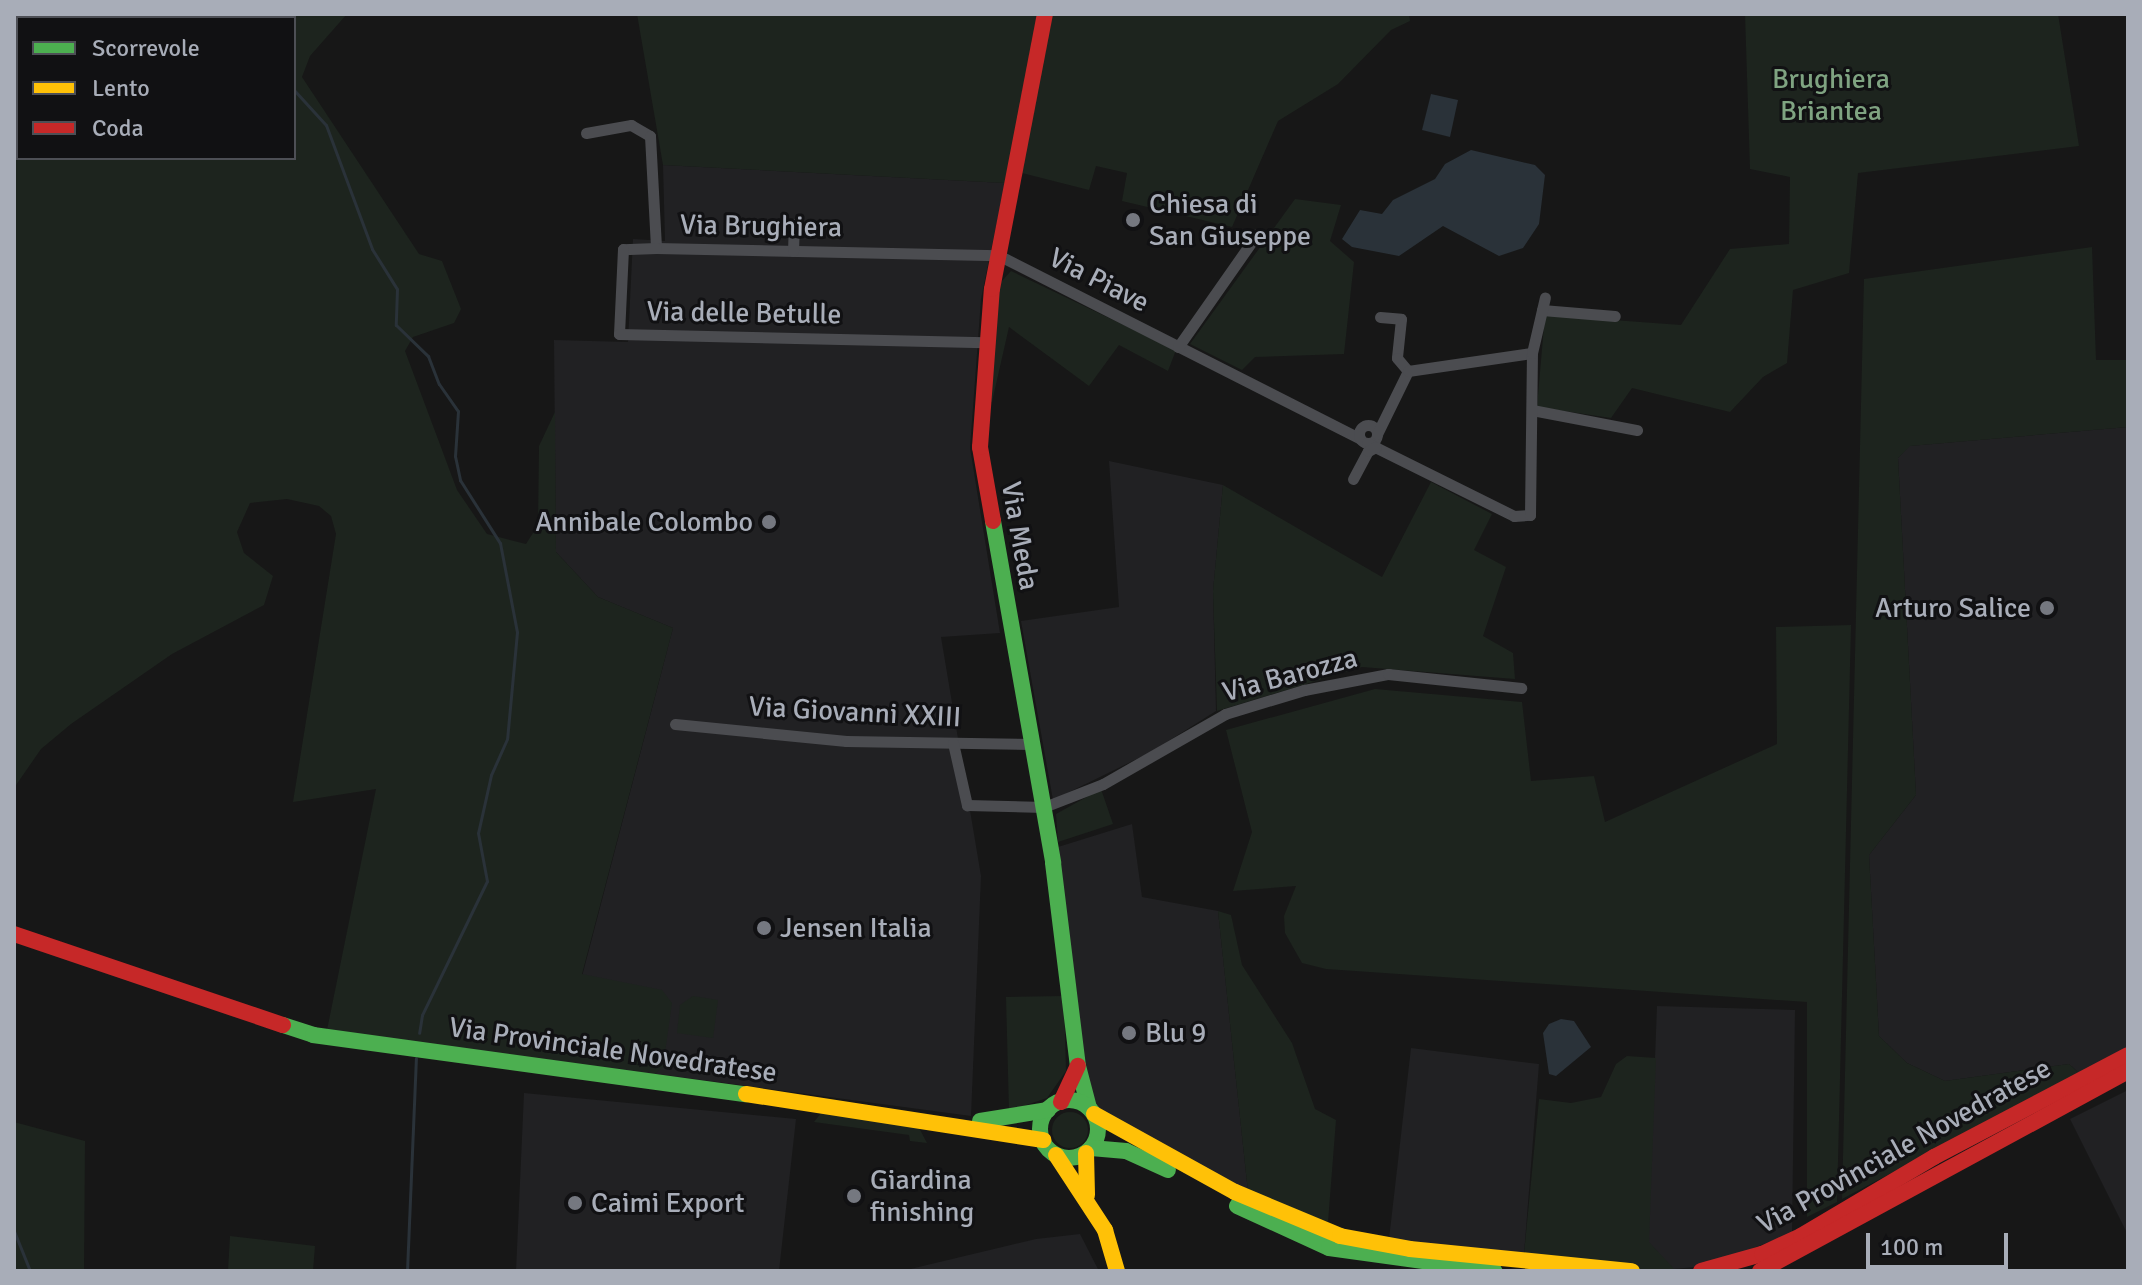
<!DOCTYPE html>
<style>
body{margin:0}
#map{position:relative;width:2142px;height:1285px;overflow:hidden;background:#171717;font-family:Signika,sans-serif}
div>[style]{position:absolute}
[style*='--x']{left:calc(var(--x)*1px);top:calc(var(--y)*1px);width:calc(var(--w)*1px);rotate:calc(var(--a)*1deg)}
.built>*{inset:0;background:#212123}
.green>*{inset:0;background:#1d241e}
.round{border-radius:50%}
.water>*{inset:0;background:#2a3239}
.stream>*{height:3px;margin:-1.5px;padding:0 1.5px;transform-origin:1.5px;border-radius:1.5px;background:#2a3239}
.street>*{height:11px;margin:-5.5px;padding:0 5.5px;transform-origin:5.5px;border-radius:5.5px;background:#4b4c50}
.street>.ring{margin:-5.5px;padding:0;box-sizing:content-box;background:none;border:11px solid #4b4c50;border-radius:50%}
.fast>*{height:16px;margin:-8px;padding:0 8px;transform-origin:8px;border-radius:8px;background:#4caf50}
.fast>.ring{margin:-8px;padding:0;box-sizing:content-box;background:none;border:16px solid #4caf50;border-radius:50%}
.slow>*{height:16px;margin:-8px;padding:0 8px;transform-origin:8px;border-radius:8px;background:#ffc107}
.jam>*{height:16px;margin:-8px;padding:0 8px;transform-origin:8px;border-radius:8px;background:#c62828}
.dots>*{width:22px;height:22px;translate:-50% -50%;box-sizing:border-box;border:4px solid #111113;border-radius:50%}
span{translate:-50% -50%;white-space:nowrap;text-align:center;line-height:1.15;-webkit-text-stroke:6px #111113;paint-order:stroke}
.park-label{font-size:28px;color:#7fa381}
.poi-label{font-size:28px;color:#a8adb8}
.left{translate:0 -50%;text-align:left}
.right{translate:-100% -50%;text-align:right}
.street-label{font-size:28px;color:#a8adb8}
.frame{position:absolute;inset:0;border:16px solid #a8adb8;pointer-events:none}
.legend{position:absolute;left:16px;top:16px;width:280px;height:144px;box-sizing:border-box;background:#111113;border:2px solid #4d4f55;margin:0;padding:10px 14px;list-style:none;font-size:24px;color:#a8adb8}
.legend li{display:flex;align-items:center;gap:16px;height:40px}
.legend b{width:40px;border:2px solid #4d4f55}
.scale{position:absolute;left:1866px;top:1233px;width:142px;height:36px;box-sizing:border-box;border:4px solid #a8adb8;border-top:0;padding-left:10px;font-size:24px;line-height:28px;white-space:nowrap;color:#a8adb8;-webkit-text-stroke:6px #111113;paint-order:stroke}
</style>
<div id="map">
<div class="built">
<i style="clip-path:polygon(663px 165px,1005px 183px,981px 299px,970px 448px,1000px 633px,941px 637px,981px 876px,971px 1116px,560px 1061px,673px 628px,598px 597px,556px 552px,554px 340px,628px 342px,633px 239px,665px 241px)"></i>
<i style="clip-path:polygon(2128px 427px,2128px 1050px,2080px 1074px,2069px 1064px,1945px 1081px,1907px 1063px,1879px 1036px,1869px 855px,1916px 795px,1898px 458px,1909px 446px)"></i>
<i style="clip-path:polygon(1109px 461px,1223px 485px,1213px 591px,1216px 711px,1151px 752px,1053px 800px,1021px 621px,1119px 607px)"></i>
<i style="clip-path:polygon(1132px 824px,1142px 897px,1218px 911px,1248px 1192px,1095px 1109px,1084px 1075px,1058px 847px)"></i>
<i style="clip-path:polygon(1657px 1006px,1795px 1010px,1792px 1233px,1707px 1266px,1673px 1269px,1648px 1242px)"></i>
<i style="clip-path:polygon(1411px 1048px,1539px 1064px,1524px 1254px,1389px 1239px)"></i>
<i style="clip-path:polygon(2128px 1090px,2128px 1235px,2070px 1119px)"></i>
<i style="clip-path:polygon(524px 1093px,796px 1119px,779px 1271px,516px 1271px)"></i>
<i style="clip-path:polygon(1080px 1234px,1099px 1271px,902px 1271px,1036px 1239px)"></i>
</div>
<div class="green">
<i style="clip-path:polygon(evenodd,14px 14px,347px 14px,310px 56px,302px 77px,419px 254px,442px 261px,461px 309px,454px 323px,413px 337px,405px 351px,457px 490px,487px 534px,526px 544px,538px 525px,539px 446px,555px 412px,556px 552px,598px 597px,673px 628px,582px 974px,662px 990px,672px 1003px,663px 1067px,654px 1075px,327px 1030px,376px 789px,293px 802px,336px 534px,331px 516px,319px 506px,287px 499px,250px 503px,237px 532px,244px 553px,273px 576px,264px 605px,172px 654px,71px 724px,41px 749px,14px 788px,14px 14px,18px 18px,294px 18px,294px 158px,18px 158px,18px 18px)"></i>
<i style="clip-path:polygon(637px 14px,1041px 14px,1005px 183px,663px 165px)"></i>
<i style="clip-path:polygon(1051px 14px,1409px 14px,1410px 21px,1391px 30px,1338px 84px,1278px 121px,1232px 227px,1122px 201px,1127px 173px,1096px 166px,1089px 190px,1022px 173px)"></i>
<i style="clip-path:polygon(1745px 14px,2058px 14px,2079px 146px,1858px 173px,1849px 273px,1793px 290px,1787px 363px,1763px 377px,1730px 412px,1632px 388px,1611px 418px,1537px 407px,1545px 315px,1681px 325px,1730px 249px,1789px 244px,1790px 177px,1750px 169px)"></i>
<i style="clip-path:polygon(1295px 199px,1341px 205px,1330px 241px,1354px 262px,1344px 354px,1255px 357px,1242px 370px,1190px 344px)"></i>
<i style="clip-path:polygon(2092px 247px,2096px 360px,2128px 360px,2128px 427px,1910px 446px,1898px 458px,1916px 795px,1869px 855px,1879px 1036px,1907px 1063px,1945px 1081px,2069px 1064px,2080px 1074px,1842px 1199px,1864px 279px)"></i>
<i style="clip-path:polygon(1011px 271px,1176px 350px,1168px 371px,1119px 345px,1089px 386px,1009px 327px,992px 402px,986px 401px,1000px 283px)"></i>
<i style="clip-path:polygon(1431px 482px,1492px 514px,1474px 550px,1506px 567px,1483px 636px,1513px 653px,1515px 679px,1362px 667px,1217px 711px,1213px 591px,1223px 485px,1382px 577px)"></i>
<i style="clip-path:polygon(1851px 625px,1837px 1202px,1807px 1217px,1807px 1002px,1326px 969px,1302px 963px,1285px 933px,1284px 916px,1296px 886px,1233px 891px,1252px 832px,1226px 730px,1375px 689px,1522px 702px,1531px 781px,1594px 776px,1605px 822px,1777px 744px,1776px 627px)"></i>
<i style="clip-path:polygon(1101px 789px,1113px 824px,1058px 842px,1056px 814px)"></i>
<i style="clip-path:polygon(1218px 911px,1231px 915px,1242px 965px,1292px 1043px,1315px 1109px,1336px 1120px,1328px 1222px,1248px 1192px)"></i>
<i style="clip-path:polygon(693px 996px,718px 1000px,713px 1038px,677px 1033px,680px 1005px)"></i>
<i style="clip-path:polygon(1064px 996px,1066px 1071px,1047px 1098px,1009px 1111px,1006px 997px)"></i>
<i style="clip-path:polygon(1627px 1056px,1656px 1058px,1649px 1242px,1676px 1271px,1540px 1271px,1524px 1254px,1539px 1099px,1571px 1103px,1601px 1097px,1616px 1064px)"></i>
<i class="round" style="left:1052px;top:1112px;width:36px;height:36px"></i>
<i style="clip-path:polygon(821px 1113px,917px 1124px,927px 1143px,910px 1141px,909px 1135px,814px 1122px)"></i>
<i style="clip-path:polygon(14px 1122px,85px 1141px,84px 1271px,14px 1271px)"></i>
<i style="clip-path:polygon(230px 1236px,315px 1246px,313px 1271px,228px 1271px)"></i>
</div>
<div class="water">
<i style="clip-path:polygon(1431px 94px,1458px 100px,1450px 137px,1422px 130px)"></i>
<i style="clip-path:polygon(1471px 150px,1535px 165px,1545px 175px,1539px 224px,1523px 248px,1499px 256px,1443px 226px,1399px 256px,1352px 247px,1342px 239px,1360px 210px,1382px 214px,1393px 200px,1435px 179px,1445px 164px)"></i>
<i style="clip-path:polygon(1561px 1019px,1574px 1021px,1591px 1047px,1556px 1076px,1549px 1074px,1543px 1033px,1549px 1024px)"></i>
</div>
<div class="stream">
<i style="--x:282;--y:14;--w:4;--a:76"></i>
<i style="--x:294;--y:90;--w:47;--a:47.6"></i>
<i style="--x:326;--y:125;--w:132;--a:69.6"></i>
<i style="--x:372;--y:249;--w:47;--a:58"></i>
<i style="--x:397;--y:289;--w:36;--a:92"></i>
<i style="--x:396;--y:325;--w:45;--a:44.1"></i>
<i style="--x:428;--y:356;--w:30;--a:69"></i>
<i style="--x:439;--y:384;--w:33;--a:55"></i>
<i style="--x:458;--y:411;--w:45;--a:93.8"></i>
<i style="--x:455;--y:456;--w:25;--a:78"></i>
<i style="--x:460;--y:480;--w:75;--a:57.6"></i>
<i style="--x:500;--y:543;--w:91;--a:79.2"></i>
<i style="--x:517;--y:632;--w:107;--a:95.3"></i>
<i style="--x:507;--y:739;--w:39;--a:114"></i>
<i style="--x:491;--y:775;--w:59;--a:102.6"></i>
<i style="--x:478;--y:833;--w:49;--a:79.4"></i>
<i style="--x:487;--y:881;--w:149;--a:115.9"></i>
<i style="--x:422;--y:1015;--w:18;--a:99"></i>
<i style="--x:14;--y:1231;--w:43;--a:68.2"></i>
<i style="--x:407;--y:1271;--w:213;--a:-87.6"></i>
</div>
<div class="street">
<i style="--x:586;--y:133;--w:46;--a:-10.1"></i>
<i style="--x:631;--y:125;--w:22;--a:30"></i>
<i style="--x:650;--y:136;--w:112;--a:86.9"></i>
<i style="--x:656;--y:248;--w:342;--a:1.2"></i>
<i style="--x:998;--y:255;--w:406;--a:26.9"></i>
<i style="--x:656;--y:248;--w:33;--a:178"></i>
<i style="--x:623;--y:249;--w:85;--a:92.7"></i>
<i style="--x:619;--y:334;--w:366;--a:1.3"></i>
<i style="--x:793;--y:251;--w:27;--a:-88"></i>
<i style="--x:1542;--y:310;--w:73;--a:4.7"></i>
<i style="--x:1380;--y:317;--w:21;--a:5"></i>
<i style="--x:1401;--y:319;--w:39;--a:96"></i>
<i style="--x:1397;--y:358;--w:17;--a:50"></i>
<i style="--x:1178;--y:347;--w:138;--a:-55"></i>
<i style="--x:1532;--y:410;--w:107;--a:10.8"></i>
<i class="ring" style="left:1359px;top:425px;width:7px;height:7px"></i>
<i style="--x:1377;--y:434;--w:70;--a:-63.8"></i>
<i style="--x:1408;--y:371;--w:125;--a:-8.3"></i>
<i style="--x:1367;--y:443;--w:164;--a:26.4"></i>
<i style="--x:1514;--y:516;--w:16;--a:-4"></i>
<i style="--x:1530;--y:515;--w:162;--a:-89.3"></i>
<i style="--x:1532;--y:353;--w:57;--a:-76.9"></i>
<i style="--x:1353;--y:479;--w:32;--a:-62"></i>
<i style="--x:1368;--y:451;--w:9;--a:-27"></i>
<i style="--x:675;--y:724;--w:172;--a:5.7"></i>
<i style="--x:846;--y:741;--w:187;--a:0.9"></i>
<i style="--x:953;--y:743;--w:64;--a:77.3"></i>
<i style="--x:967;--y:805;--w:77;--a:1.5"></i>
<i style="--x:1044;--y:807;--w:63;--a:-21.3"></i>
<i style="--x:1103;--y:784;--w:141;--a:-29.8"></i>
<i style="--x:1225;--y:714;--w:83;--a:-16.9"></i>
<i style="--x:1304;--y:690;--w:86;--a:-10.8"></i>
<i style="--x:1388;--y:674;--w:134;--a:6"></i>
</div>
<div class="fast">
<i style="--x:993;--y:521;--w:347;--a:80"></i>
<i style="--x:1053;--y:863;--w:205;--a:83"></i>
<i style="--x:1078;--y:1066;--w:43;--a:75.3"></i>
<i style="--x:283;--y:1025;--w:32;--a:18"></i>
<i style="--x:313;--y:1035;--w:437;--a:7.8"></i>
<i class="ring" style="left:1040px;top:1100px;width:42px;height:42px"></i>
<i style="--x:980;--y:1121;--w:69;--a:-9.2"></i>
<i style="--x:1091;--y:1148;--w:35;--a:5"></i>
<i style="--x:1126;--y:1151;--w:46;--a:24.3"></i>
<i style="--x:1237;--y:1206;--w:101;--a:24.5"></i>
<i style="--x:1329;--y:1248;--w:167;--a:7.9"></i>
</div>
<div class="slow">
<i style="--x:746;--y:1094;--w:301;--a:8.8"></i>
<i style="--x:1094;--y:1114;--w:161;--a:29"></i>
<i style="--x:1235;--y:1192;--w:114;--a:22.7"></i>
<i style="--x:1340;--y:1236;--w:71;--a:10.5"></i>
<i style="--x:1410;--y:1249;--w:223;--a:5.7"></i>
<i style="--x:1086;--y:1153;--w:42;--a:88.6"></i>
<i style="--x:1056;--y:1155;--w:90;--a:56.8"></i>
<i style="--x:1105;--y:1230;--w:43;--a:73.7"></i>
</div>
<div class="jam">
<i style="--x:993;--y:521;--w:75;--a:-100"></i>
<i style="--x:980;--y:447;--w:158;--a:-85.7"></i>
<i style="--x:992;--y:289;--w:280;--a:-79.1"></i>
<i style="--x:14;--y:934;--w:284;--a:18.7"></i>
<i style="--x:1061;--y:1102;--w:40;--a:-65"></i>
<i style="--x:1701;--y:1271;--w:63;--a:-15.6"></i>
<i style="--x:1762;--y:1254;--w:43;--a:-24.8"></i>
<i style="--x:1801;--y:1236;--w:155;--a:-30.7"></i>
<i style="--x:1934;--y:1157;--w:219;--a:-27.7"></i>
<i style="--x:1760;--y:1271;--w:419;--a:-28.5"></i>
</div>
<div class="dots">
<i style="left:1133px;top:220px;background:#757880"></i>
<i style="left:769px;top:522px;background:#757880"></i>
<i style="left:2047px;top:608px;background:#757880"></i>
<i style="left:764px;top:928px;background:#757880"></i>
<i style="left:1129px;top:1033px;background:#757880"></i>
<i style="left:854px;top:1196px;background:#757880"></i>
<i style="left:575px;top:1203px;background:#757880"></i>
</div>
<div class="park-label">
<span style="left:1831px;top:95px">Brughiera<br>Briantea</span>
</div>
<div class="poi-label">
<span class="left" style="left:1149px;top:220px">Chiesa di<br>San Giuseppe</span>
<span class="right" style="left:753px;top:522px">Annibale Colombo</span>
<span class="right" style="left:2031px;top:608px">Arturo Salice</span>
<span class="left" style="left:780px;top:928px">Jensen Italia</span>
<span class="left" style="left:1145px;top:1033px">Blu 9</span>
<span class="left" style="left:870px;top:1196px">Giardina<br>finishing</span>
<span class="left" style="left:591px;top:1203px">Caimi Export</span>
</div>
<div class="street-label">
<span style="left:761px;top:226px;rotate:1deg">Via Brughiera</span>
<span style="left:1099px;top:280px;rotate:27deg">Via Piave</span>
<span style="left:744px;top:313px;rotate:1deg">Via delle Betulle</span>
<span style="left:1020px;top:536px;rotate:80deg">Via Meda</span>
<span style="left:1290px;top:675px;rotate:-15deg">Via Barozza</span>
<span style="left:855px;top:712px;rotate:3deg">Via Giovanni XXIII</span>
<span style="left:613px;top:1050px;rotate:8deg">Via Provinciale Novedratese</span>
<span style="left:1904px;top:1146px;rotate:-29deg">Via Provinciale Novedratese</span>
</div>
<div class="frame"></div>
<ul class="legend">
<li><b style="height:10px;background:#4caf50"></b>Scorrevole</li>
<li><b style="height:10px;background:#ffc107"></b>Lento</li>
<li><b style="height:10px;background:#c62828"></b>Coda</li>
</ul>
<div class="scale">100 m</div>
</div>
